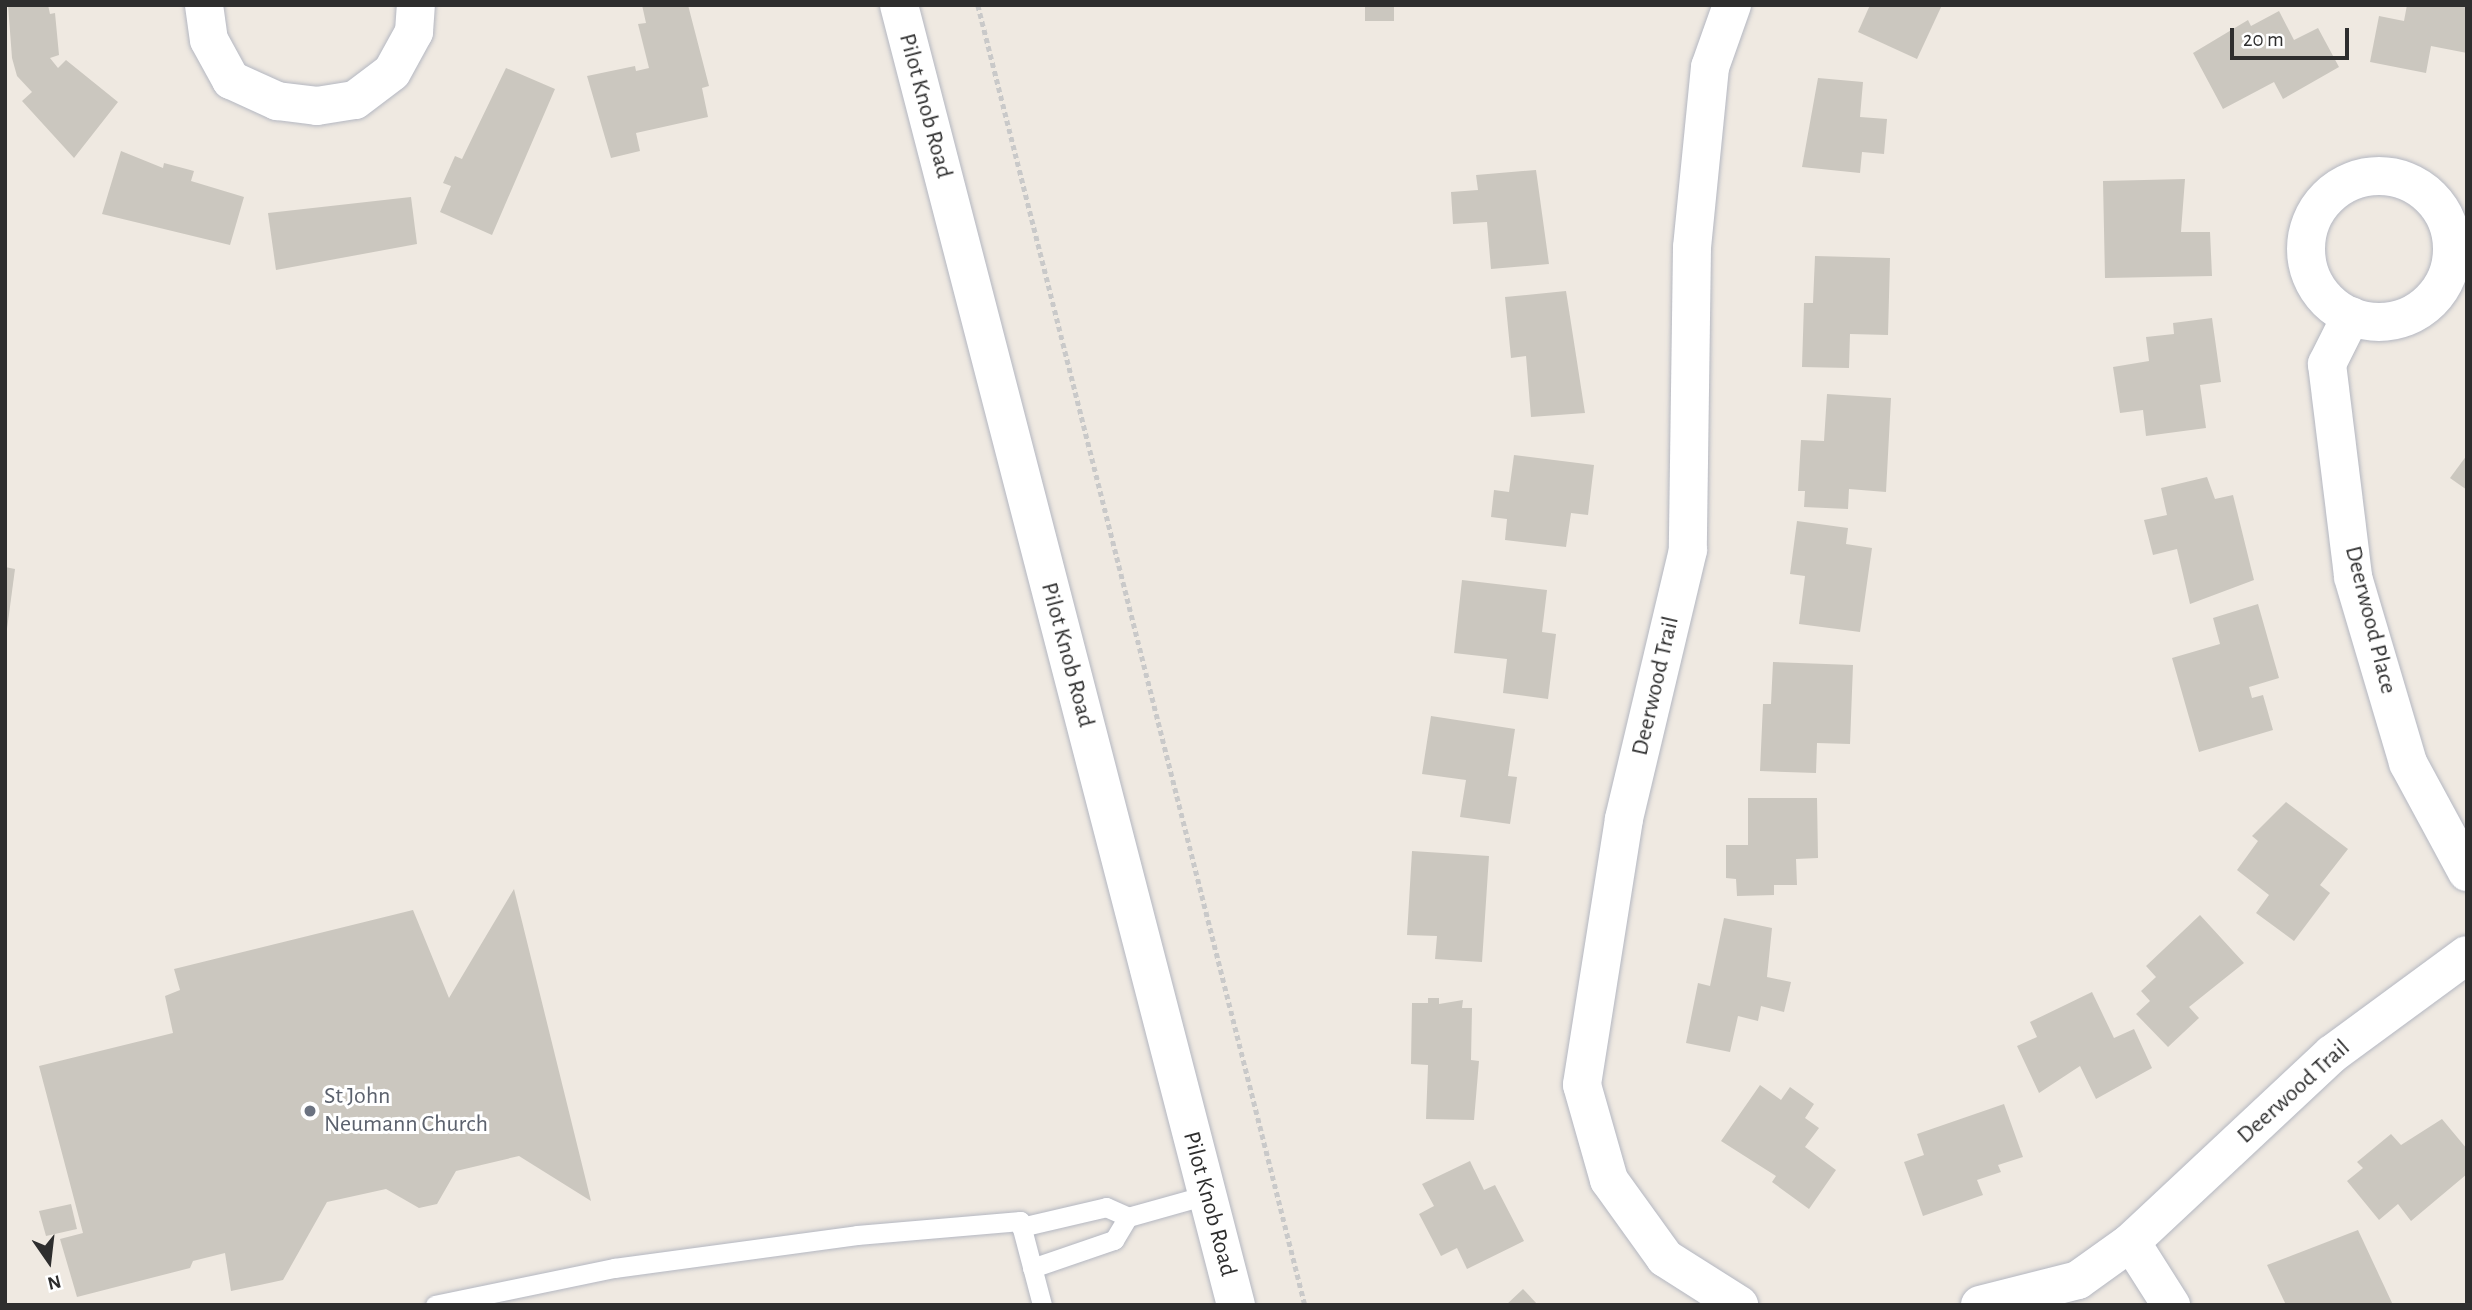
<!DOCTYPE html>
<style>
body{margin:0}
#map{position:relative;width:2472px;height:1310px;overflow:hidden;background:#efe9e1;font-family:"Alegreya Sans",sans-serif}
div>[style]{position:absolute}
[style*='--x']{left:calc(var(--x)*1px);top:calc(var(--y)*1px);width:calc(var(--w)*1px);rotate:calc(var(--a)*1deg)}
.building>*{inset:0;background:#cbc7bf}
.path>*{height:4.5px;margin-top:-2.25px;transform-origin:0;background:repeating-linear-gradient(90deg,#c9c9c9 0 5px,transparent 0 8.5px)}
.roads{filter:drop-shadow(0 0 2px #b4b7c1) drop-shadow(0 0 2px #b4b7c1)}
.lane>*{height:19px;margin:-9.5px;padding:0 9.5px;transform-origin:9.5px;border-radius:9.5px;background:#fff}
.street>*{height:38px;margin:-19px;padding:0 19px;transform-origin:19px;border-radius:19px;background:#fff}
.street>.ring{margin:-19px;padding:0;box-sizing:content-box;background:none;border:38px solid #fff;border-radius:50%}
.secondary>*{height:38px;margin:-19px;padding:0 19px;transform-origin:19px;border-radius:19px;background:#fff}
.dots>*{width:19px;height:19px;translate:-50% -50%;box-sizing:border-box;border:4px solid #fff;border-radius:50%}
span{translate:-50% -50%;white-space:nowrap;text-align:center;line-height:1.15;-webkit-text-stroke:6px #fff;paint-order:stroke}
.street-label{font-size:24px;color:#2e2e2e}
.worship-label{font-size:24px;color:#5b616d}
.left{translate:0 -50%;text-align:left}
.frame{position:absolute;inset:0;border:7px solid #2e2e2e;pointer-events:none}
.north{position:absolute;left:14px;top:1226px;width:70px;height:70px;-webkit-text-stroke:5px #fff;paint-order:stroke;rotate:166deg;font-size:19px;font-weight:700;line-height:28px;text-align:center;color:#2e2e2e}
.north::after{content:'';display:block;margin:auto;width:24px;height:32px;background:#2e2e2e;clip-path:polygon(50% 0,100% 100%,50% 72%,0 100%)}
.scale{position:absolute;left:2230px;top:28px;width:119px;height:32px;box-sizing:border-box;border:4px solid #2e2e2e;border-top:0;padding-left:9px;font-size:21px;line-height:24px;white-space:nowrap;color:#2e2e2e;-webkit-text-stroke:5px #fff;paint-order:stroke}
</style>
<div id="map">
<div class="building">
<i style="clip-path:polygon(8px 5px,48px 5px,50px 14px,55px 13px,59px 55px,50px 58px,58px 68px,66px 60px,118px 102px,74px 158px,22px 101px,32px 92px,17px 76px,12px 58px)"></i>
<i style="clip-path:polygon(642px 5px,688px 5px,709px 86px,702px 88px,708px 117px,636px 133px,640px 151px,611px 158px,587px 76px,635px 66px,636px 71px,649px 68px,638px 24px,646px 23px)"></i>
<i style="clip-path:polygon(1365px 5px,1394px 5px,1394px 21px,1365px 21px)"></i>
<i style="clip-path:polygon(1870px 5px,1942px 5px,1917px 59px,1858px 32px)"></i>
<i style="clip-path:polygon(2407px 5px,2467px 5px,2467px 53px,2431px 46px,2426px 73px,2370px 62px,2379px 16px,2404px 21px)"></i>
<i style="clip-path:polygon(2279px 11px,2294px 40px,2318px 28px,2339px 67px,2283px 99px,2274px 82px,2223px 109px,2193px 53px,2248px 20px,2251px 26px)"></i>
<i style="clip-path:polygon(506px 68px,555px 89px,492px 235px,440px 212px,451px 186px,443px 183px,455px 156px,462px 159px)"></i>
<i style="clip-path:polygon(1818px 78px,1863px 82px,1860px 117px,1887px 119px,1884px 154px,1862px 152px,1860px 173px,1802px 167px)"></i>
<i style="clip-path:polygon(121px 151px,163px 168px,164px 163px,194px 171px,191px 181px,244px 197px,230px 245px,102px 214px)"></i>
<i style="clip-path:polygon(1536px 170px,1549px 264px,1491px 269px,1487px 222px,1453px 224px,1451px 192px,1478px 190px,1476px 175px)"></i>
<i style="clip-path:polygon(2185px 179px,2181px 232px,2210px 232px,2212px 276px,2105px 278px,2103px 181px)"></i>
<i style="clip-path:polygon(411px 197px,417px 244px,276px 270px,268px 213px)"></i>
<i style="clip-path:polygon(1815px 256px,1890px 258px,1888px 335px,1850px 334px,1849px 368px,1802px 367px,1804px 303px,1813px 303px)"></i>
<i style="clip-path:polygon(1566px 291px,1585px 413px,1531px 417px,1526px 356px,1511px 358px,1505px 297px)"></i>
<i style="clip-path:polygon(2212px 318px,2221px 382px,2200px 385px,2206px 428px,2146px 436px,2143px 410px,2120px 413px,2113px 367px,2149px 361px,2146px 337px,2174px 334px,2173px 323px)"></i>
<i style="clip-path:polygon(1827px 394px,1891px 398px,1886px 492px,1849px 489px,1848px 509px,1804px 507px,1805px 491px,1798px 491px,1801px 440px,1824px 441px)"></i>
<i style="clip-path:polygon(1514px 455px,1594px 465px,1588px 515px,1571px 513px,1566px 547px,1505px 540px,1507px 519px,1491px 517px,1494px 490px,1509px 492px)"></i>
<i style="clip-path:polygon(2467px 455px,2467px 490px,2450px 478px)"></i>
<i style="clip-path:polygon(2207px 477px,2215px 499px,2233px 495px,2254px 580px,2190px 604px,2177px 549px,2153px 555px,2144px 520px,2167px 515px,2161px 488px)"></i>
<i style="clip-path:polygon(1797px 521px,1848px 528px,1846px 544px,1872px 548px,1860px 632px,1799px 624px,1805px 576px,1790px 574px)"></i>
<i style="clip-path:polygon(5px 567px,15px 569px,7px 629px,5px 629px)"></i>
<i style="clip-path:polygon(1462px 580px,1547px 590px,1542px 632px,1556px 634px,1548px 699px,1503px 693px,1507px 659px,1454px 653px)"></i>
<i style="clip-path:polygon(2258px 604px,2279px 678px,2249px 687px,2252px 698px,2263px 695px,2273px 730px,2199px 752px,2172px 658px,2220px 644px,2213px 618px)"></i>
<i style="clip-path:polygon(1773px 662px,1853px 665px,1850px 744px,1817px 743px,1816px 773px,1760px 771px,1763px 704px,1771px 704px)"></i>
<i style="clip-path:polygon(1431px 716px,1515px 729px,1508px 776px,1517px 777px,1510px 824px,1460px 817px,1466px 780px,1422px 774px)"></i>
<i style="clip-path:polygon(1748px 798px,1817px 798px,1818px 858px,1796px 859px,1797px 885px,1774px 885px,1774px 895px,1737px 896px,1736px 879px,1726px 878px,1726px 845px,1748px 845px)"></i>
<i style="clip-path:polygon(2286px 802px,2348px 849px,2320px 885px,2330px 893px,2294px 941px,2256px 913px,2269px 895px,2237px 870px,2258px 841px,2252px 836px)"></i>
<i style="clip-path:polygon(1412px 851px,1489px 856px,1482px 962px,1435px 959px,1437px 936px,1407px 935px)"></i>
<i style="clip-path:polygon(514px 889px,591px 1201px,519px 1156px,456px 1171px,437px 1204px,419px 1208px,386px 1189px,327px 1202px,283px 1280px,231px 1291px,225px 1253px,193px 1261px,190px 1268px,77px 1297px,60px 1239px,83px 1233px,39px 1066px,173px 1033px,165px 996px,180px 990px,174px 969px,413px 910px,449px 998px)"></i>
<i style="clip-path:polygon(2200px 915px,2244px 963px,2189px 1007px,2199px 1018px,2168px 1047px,2136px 1014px,2150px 1001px,2141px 991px,2156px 977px,2146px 966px)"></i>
<i style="clip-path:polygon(1724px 918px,1772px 928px,1767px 977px,1791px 982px,1784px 1012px,1761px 1006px,1758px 1021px,1738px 1016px,1730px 1052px,1686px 1043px,1698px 983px,1710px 986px)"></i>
<i style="clip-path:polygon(2092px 992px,2114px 1038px,2134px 1029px,2152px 1068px,2096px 1099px,2080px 1066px,2039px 1093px,2017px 1046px,2037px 1037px,2030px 1022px)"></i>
<i style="clip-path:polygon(1428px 998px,1439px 998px,1439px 1004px,1463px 1000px,1462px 1008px,1472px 1008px,1471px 1060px,1479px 1061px,1474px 1120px,1426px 1119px,1428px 1065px,1411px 1064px,1412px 1003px,1428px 1003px)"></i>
<i style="clip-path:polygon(1760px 1085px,1781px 1100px,1790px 1087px,1814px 1104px,1805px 1118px,1819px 1128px,1805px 1147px,1836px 1170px,1809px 1209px,1772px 1182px,1776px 1176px,1721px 1141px)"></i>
<i style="clip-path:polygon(2004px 1104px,2023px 1157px,1998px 1165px,2001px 1172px,1977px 1180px,1983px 1195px,1923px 1216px,1904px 1162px,1924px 1155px,1917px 1134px)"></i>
<i style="clip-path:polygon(2442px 1119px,2467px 1149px,2467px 1174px,2411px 1221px,2398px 1204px,2379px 1220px,2347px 1181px,2363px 1168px,2357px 1162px,2391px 1134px,2401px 1145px)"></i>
<i style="clip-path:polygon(1470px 1161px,1484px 1190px,1495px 1185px,1524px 1241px,1467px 1269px,1457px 1248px,1441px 1256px,1419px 1214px,1434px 1206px,1422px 1184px)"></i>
<i style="clip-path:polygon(71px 1204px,77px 1229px,46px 1236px,39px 1211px)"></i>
<i style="clip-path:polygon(2358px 1230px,2393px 1305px,2286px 1305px,2267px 1265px)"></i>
<i style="clip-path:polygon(1523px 1289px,1538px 1305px,1506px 1305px)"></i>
</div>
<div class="path">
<i style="--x:978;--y:5;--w:1340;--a:75.88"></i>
</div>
<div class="roads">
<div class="lane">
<i style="--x:1021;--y:1227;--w:87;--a:-13.2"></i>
<i style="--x:1106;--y:1207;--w:24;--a:24"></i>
<i style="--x:1128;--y:1217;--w:82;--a:-15.6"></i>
<i style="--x:1032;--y:1268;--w:87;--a:-18.9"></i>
<i style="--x:1114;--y:1240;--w:27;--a:-59"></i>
<i style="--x:435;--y:1305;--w:183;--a:-11.7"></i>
<i style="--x:614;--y:1268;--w:245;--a:-7.7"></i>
<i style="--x:857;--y:1235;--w:164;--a:-4.9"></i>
<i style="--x:1020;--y:1221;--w:87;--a:75.3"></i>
</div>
<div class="street">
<i style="--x:204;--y:5;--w:35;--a:82"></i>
<i style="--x:209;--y:40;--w:46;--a:61.2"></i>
<i style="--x:231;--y:80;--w:51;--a:24.5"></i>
<i style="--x:277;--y:101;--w:40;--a:7.1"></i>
<i style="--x:317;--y:106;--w:38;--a:-9"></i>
<i style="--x:355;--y:100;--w:46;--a:-37.1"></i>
<i style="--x:392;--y:72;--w:46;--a:-61.2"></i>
<i style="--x:414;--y:32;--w:27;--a:-86"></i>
<i style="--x:1732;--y:5;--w:66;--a:109.5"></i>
<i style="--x:1710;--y:67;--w:181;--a:95.7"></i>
<i style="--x:1692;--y:247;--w:303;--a:90.8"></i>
<i style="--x:1688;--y:550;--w:277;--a:103.4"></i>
<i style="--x:1624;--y:819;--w:269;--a:99"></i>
<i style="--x:1582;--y:1085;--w:99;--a:74.1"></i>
<i style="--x:1609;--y:1180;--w:96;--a:54.3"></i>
<i style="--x:1665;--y:1258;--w:88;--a:32.4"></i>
<i class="ring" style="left:2306px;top:176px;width:108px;height:108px"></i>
<i style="--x:2351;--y:316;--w:54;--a:116.6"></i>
<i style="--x:2327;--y:364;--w:215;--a:83"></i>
<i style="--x:2353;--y:577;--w:194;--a:73.5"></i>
<i style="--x:2408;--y:763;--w:124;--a:61.6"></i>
<i style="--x:2131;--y:1242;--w:75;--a:57.6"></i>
<i style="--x:1980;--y:1305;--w:101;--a:-14.3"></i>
<i style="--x:2078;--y:1280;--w:65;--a:-35.6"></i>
<i style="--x:2131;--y:1242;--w:275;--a:-43.1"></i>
<i style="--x:2332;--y:1054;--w:167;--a:-36.3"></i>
</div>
<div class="secondary">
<i style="--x:899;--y:5;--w:1343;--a:75.47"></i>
</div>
</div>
<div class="dots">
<i style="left:310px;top:1111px;background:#6b7280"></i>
</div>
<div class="street-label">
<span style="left:925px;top:106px;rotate:75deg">Pilot Knob Road</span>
<span style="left:2370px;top:620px;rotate:76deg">Deerwood Place</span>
<span style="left:1067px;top:655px;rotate:75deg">Pilot Knob Road</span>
<span style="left:1656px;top:686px;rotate:-77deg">Deerwood Trail</span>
<span style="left:2294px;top:1092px;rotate:-42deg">Deerwood Trail</span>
<span style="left:1209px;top:1204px;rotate:75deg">Pilot Knob Road</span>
</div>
<div class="worship-label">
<span class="left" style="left:324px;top:1111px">St John<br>Neumann Church</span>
</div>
<div class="frame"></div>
<div class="north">N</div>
<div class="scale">20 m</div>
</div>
